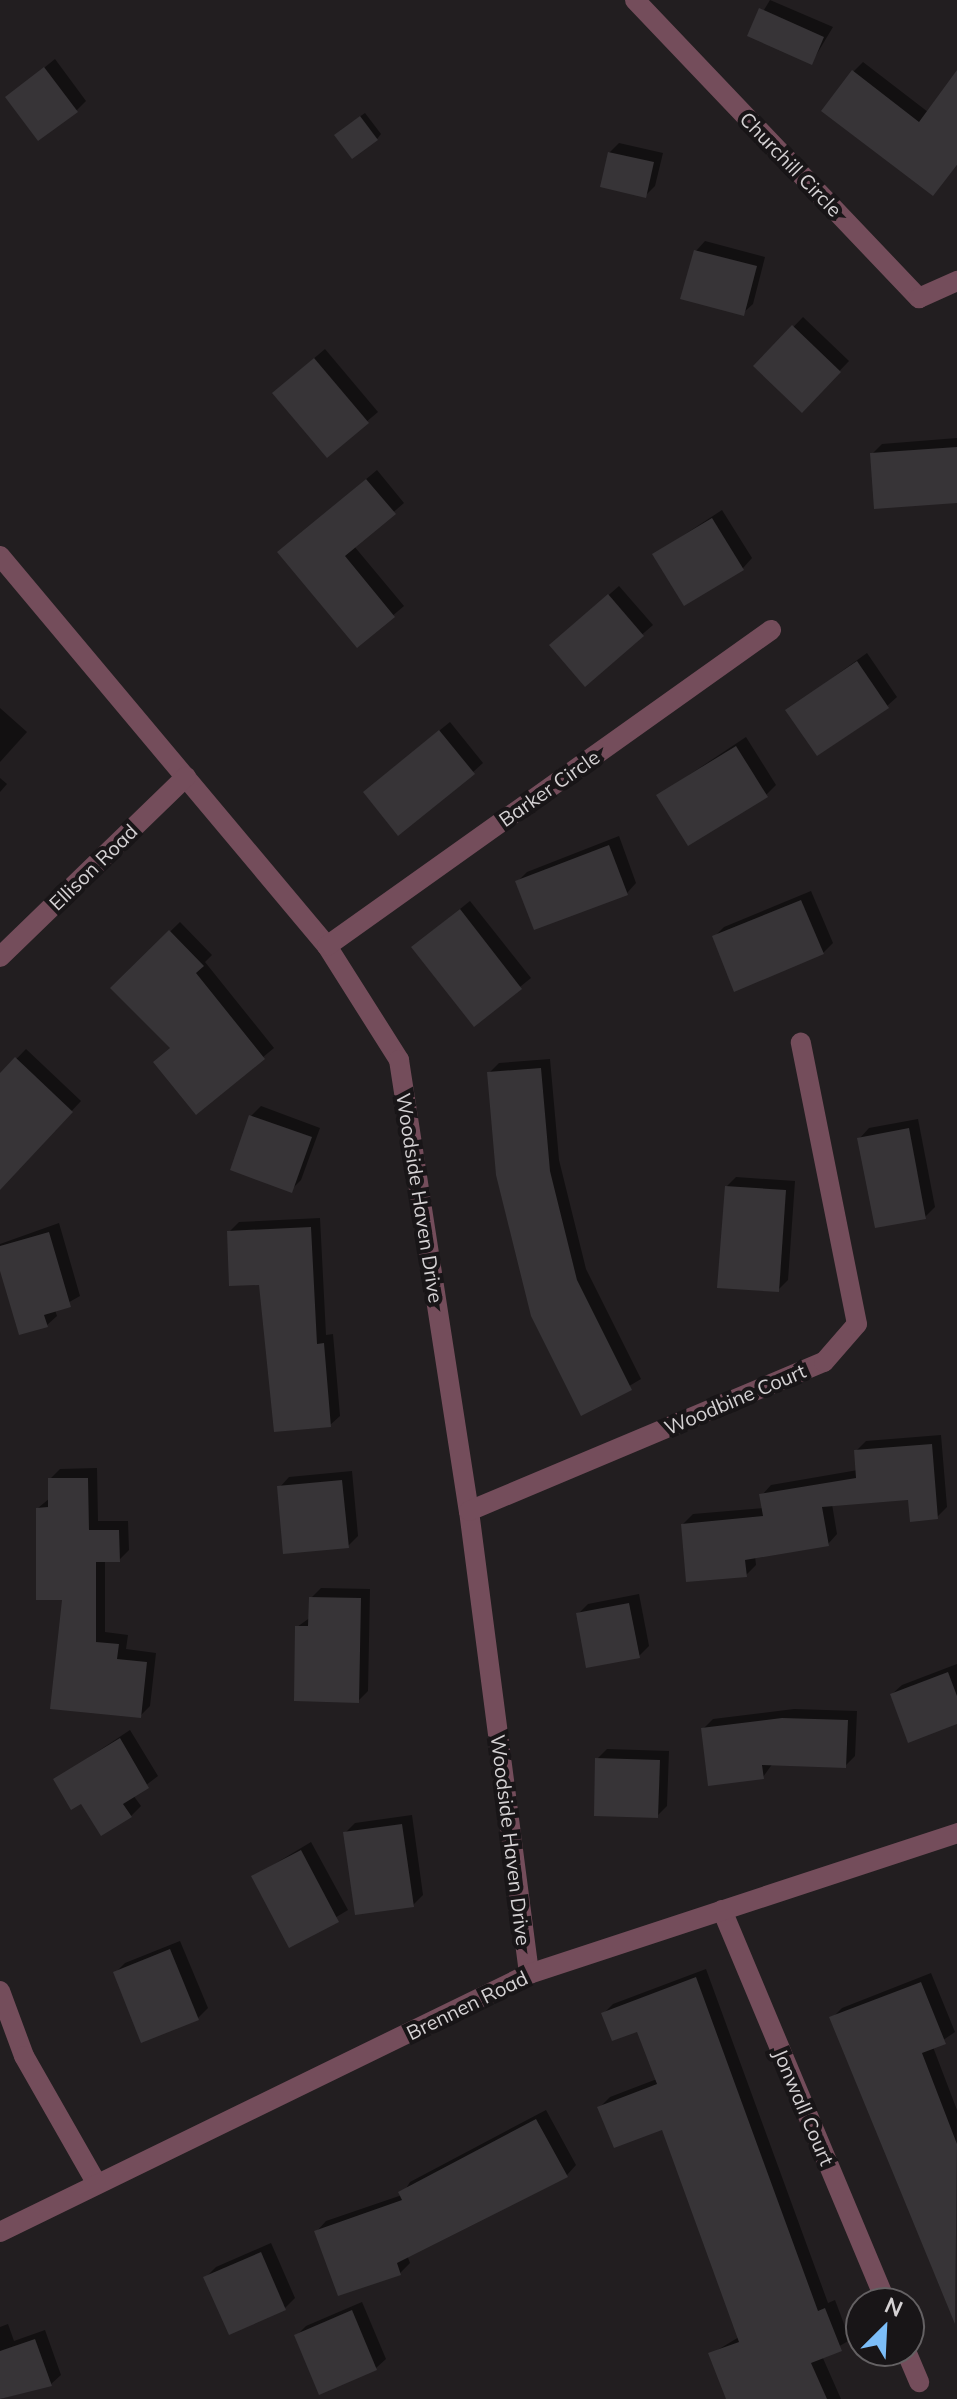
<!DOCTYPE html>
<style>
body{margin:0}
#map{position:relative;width:957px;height:2399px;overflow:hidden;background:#221e20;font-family:Mulish,sans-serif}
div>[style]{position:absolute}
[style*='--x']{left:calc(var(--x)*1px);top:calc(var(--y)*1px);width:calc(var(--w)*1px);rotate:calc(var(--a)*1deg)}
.shadow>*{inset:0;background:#0007}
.building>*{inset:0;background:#373437}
.minor>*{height:20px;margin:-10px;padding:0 10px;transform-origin:10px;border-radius:10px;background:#744d5b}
.tertiary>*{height:20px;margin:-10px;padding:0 10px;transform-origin:10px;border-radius:10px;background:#744d5b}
span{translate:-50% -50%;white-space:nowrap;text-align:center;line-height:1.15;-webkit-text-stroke:8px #181517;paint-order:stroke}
.street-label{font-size:20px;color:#d5d2d4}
.north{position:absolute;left:845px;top:2287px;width:80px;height:80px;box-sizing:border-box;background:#181517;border:2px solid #646163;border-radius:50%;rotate:24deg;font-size:22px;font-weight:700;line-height:32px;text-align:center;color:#d5d2d4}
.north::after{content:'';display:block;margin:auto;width:28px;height:36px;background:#7cbef9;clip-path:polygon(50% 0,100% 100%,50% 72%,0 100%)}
</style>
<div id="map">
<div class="shadow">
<i style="clip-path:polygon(770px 0,833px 27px,812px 62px,749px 35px)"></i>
<i style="clip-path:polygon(55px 59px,86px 101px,77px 110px,8px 97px)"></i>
<i style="clip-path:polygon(863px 62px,928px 112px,957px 71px,957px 165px,933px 194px,853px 72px)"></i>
<i style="clip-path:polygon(365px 113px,381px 134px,377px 139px,341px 130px)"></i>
<i style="clip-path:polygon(619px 143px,663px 153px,655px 186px,645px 196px,609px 153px)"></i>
<i style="clip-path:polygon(705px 241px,765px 257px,753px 304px,743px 313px,696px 251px)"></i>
<i style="clip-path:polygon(803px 317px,849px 361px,802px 410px,756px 366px)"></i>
<i style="clip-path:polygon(325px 349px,378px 412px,327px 455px,285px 383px)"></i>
<i style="clip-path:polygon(957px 438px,957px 501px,872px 454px,882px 444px)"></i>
<i style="clip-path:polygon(377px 470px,404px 503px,354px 546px,404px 606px,358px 645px,290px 543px)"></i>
<i style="clip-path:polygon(722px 510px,752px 558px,743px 568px,655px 554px)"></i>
<i style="clip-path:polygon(619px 586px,653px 625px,585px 684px,562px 636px)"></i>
<i style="clip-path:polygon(867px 653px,897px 697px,887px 706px,788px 710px)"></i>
<i style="clip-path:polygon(0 708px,27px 732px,0 762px)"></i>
<i style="clip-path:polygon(450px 722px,483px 763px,473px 772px,376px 782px)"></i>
<i style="clip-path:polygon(746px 737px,776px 785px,766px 795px,659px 795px)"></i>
<i style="clip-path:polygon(0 778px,7px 784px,0 792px)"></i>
<i style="clip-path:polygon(619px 836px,636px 883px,627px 893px,517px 882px,527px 872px)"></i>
<i style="clip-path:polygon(811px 891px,833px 943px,823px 953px,714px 937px,724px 927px)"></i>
<i style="clip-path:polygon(470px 901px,531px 978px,474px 1024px,424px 938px)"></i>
<i style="clip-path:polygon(180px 922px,212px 955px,205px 962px,274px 1048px,196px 1112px,172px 1047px,112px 988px)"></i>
<i style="clip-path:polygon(26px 1049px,81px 1101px,22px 1164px,0 1162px,0 1076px)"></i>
<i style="clip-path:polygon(550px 1059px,559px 1160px,586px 1269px,641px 1379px,582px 1414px,489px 1073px,499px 1063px)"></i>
<i style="clip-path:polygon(261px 1106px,320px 1128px,301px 1180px,291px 1190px,251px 1116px)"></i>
<i style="clip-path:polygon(918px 1119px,935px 1207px,925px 1217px,860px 1138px,869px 1128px)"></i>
<i style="clip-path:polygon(736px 1177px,795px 1181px,788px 1280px,778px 1290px,727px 1186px)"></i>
<i style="clip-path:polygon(320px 1218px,326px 1335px,333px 1334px,340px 1416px,330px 1425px,261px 1282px,229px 1232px,239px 1222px)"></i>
<i style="clip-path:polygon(59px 1223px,80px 1296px,55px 1310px,57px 1316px,47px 1325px,0 1264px,0 1244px)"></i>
<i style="clip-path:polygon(941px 1435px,947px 1507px,937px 1517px,910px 1498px,832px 1504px,837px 1534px,828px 1544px,755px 1556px,756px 1565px,746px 1575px,683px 1524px,693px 1514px,764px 1508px,762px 1495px,771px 1485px,858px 1470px,856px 1451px,866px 1441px)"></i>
<i style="clip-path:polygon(97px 1468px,98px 1521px,128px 1521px,129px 1550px,119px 1560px,105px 1560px,105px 1632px,128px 1635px,126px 1649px,156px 1653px,150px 1706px,140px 1716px,64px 1598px,38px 1508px,50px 1498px,50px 1479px,60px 1469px)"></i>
<i style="clip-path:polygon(352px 1471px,358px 1536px,348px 1546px,280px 1487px,289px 1477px)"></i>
<i style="clip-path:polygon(321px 1588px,370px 1589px,368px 1691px,358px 1701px,297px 1627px,311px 1617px,311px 1598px)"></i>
<i style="clip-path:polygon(639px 1594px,649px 1646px,639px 1656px,578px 1614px,588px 1604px)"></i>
<i style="clip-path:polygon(957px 1664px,957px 1722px,892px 1694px,902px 1685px)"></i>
<i style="clip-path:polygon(794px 1709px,857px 1711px,855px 1756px,845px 1766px,773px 1763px,763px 1777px,703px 1729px,713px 1719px)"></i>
<i style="clip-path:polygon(130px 1730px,158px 1776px,133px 1795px,141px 1806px,131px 1816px,82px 1801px,55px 1780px)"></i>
<i style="clip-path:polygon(607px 1749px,669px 1751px,667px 1806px,657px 1816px,597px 1759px)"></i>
<i style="clip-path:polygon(412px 1815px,423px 1895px,413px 1905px,345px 1833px,355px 1823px)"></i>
<i style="clip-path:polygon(311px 1842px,348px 1910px,290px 1945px,253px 1877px)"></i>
<i style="clip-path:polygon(180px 1941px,208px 2008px,198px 2018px,115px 1973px,125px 1963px)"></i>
<i style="clip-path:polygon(706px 1969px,828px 2303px,835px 2300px,850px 2340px,822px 2356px,841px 2399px,728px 2399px,711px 2354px,739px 2337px,663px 2127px,600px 2107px,610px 2097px,657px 2079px,638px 2029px,604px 2013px,613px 2004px)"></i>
<i style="clip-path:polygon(931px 1973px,955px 2032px,933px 2047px,957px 2110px,955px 2320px,832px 2018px,842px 2008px)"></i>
<i style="clip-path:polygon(546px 2110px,576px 2165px,567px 2175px,407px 2255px,410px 2263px,400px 2273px,317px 2231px,326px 2221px,402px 2195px,410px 2182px)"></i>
<i style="clip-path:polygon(271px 2243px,295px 2298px,285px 2308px,206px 2277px,216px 2267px)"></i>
<i style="clip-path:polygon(362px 2302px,386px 2359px,376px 2368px,296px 2336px,306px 2326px)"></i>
<i style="clip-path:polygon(8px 2324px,14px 2341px,45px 2330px,61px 2375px,51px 2384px,0 2399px,0 2327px)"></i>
</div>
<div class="building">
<i style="clip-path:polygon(759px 8px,824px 37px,812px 65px,747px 36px)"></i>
<i style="clip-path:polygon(44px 67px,78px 112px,38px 141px,5px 97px)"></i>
<i style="clip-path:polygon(852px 70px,919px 122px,957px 70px,957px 165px,933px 196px,821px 111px)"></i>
<i style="clip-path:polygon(360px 116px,378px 140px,352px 159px,334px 135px)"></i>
<i style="clip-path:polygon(608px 152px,654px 162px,646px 198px,600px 187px)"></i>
<i style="clip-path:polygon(694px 250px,757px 266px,744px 316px,680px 299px)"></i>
<i style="clip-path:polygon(792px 325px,841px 372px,802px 413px,753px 366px)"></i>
<i style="clip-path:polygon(314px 358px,369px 423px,327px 458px,272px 393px)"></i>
<i style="clip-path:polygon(957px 447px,957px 503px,874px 509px,870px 453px)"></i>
<i style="clip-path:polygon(366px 479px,396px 514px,345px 556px,395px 617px,357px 648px,277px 552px)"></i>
<i style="clip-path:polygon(712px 518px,744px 570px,684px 606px,652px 554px)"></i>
<i style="clip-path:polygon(608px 594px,644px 636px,585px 687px,549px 645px)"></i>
<i style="clip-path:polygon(857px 661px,889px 708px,817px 756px,785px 710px)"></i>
<i style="clip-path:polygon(439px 730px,475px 774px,398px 836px,363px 792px)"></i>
<i style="clip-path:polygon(736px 746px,768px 797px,688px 846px,656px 795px)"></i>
<i style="clip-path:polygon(609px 845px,628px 895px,534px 930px,515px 881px)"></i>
<i style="clip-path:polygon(801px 900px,824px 954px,734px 992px,712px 936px)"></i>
<i style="clip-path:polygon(460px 909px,522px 989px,474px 1027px,411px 947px)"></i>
<i style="clip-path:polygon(169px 930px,204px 966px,196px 973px,265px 1059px,196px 1115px,153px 1062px,170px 1048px,110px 988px)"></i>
<i style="clip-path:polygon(15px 1057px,73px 1112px,0 1190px,0 1073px)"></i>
<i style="clip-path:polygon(541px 1068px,550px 1171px,577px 1280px,632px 1390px,581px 1416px,531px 1316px,496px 1175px,487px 1072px)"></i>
<i style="clip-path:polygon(249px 1115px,312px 1137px,292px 1193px,230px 1170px)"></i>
<i style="clip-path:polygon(909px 1128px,926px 1219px,875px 1228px,857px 1138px)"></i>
<i style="clip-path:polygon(725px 1186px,786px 1190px,779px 1292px,717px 1288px)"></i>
<i style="clip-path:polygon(311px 1227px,317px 1344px,324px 1343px,331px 1427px,274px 1432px,259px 1285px,229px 1286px,227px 1231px)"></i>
<i style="clip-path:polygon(49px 1232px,71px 1307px,44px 1315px,48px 1327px,19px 1335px,0 1271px,0 1246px)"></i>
<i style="clip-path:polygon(932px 1444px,938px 1519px,910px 1522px,908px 1500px,822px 1507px,829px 1546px,745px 1560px,747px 1577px,686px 1582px,681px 1524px,763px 1516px,759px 1494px,856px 1478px,854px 1450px)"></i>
<i style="clip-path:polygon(48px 1478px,88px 1478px,89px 1530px,119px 1530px,120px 1562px,96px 1562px,96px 1642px,119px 1644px,117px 1659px,147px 1662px,141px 1718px,50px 1709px,62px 1600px,36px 1600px,36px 1508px,48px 1507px)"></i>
<i style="clip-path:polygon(342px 1480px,349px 1548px,283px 1554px,277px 1486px)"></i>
<i style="clip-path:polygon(309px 1597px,361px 1598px,359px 1703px,294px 1701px,295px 1626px,308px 1626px)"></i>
<i style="clip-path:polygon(629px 1603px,640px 1658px,586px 1668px,576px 1613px)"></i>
<i style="clip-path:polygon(948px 1672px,957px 1696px,957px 1724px,908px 1743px,890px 1694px)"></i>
<i style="clip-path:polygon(782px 1718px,848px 1720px,846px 1768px,762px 1765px,764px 1779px,708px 1786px,701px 1728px)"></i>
<i style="clip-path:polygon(120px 1738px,149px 1788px,123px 1804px,132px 1817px,101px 1836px,81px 1804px,71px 1810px,53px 1779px)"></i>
<i style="clip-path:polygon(595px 1758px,660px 1760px,658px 1818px,594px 1816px)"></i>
<i style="clip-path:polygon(402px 1824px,414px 1907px,355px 1915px,343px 1832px)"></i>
<i style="clip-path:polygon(301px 1850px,339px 1922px,289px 1948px,251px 1876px)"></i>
<i style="clip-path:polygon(170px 1949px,199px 2020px,141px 2043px,113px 1972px)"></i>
<i style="clip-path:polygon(696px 1977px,818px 2311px,825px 2308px,842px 2351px,811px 2363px,827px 2399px,726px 2399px,708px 2353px,739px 2342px,662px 2130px,614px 2148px,597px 2107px,657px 2084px,637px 2032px,612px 2041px,601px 2013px)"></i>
<i style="clip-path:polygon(921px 1982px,946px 2044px,922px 2053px,957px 2144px,955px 2324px,829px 2017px)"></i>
<i style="clip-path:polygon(536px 2119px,568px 2177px,397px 2263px,401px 2275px,338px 2296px,314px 2231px,402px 2200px,398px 2192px)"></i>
<i style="clip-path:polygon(261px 2252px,286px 2310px,229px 2335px,203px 2277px)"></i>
<i style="clip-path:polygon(352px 2310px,377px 2370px,319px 2395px,294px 2335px)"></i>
<i style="clip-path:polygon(35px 2339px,52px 2386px,0 2399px,0 2351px)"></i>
</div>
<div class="minor">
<i style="--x:635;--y:0;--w:412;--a:46.4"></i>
<i style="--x:919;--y:298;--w:42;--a:-24.1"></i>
<i style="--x:0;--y:556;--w:509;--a:50.02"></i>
<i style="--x:327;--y:946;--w:135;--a:57.7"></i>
<i style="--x:399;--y:1060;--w:456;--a:81.2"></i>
<i style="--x:469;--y:1511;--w:467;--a:82.6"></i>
<i style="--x:327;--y:946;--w:545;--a:-35.44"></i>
<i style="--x:0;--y:957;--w:259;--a:-44.1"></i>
<i style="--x:469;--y:1511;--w:385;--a:-22.8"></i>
<i style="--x:824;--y:1362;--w:50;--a:-49"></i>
<i style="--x:857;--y:1324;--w:287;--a:-101.3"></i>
<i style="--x:722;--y:1910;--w:426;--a:67.3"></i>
<i style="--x:0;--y:1991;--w:69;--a:69.7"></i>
<i style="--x:24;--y:2056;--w:147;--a:60.3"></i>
<i style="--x:906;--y:2351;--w:34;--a:67"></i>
</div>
<div class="tertiary">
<i style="--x:0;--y:2232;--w:589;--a:-26"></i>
<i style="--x:529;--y:1974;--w:451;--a:-18.2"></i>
</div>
<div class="street-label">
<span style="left:791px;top:164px;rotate:46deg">Churchill Circle</span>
<span style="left:549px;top:788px;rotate:-35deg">Barker Circle</span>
<span style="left:93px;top:867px;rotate:-44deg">Ellison Road</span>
<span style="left:420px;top:1198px;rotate:81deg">Woodside Haven Drive</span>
<span style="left:735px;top:1399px;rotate:-23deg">Woodbine Court</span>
<span style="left:511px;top:1840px;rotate:83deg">Woodside Haven Drive</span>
<span style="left:467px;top:2005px;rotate:-26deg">Brennen Road</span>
<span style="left:804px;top:2107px;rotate:67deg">Jonwall Court</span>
</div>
<div class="north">N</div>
</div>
